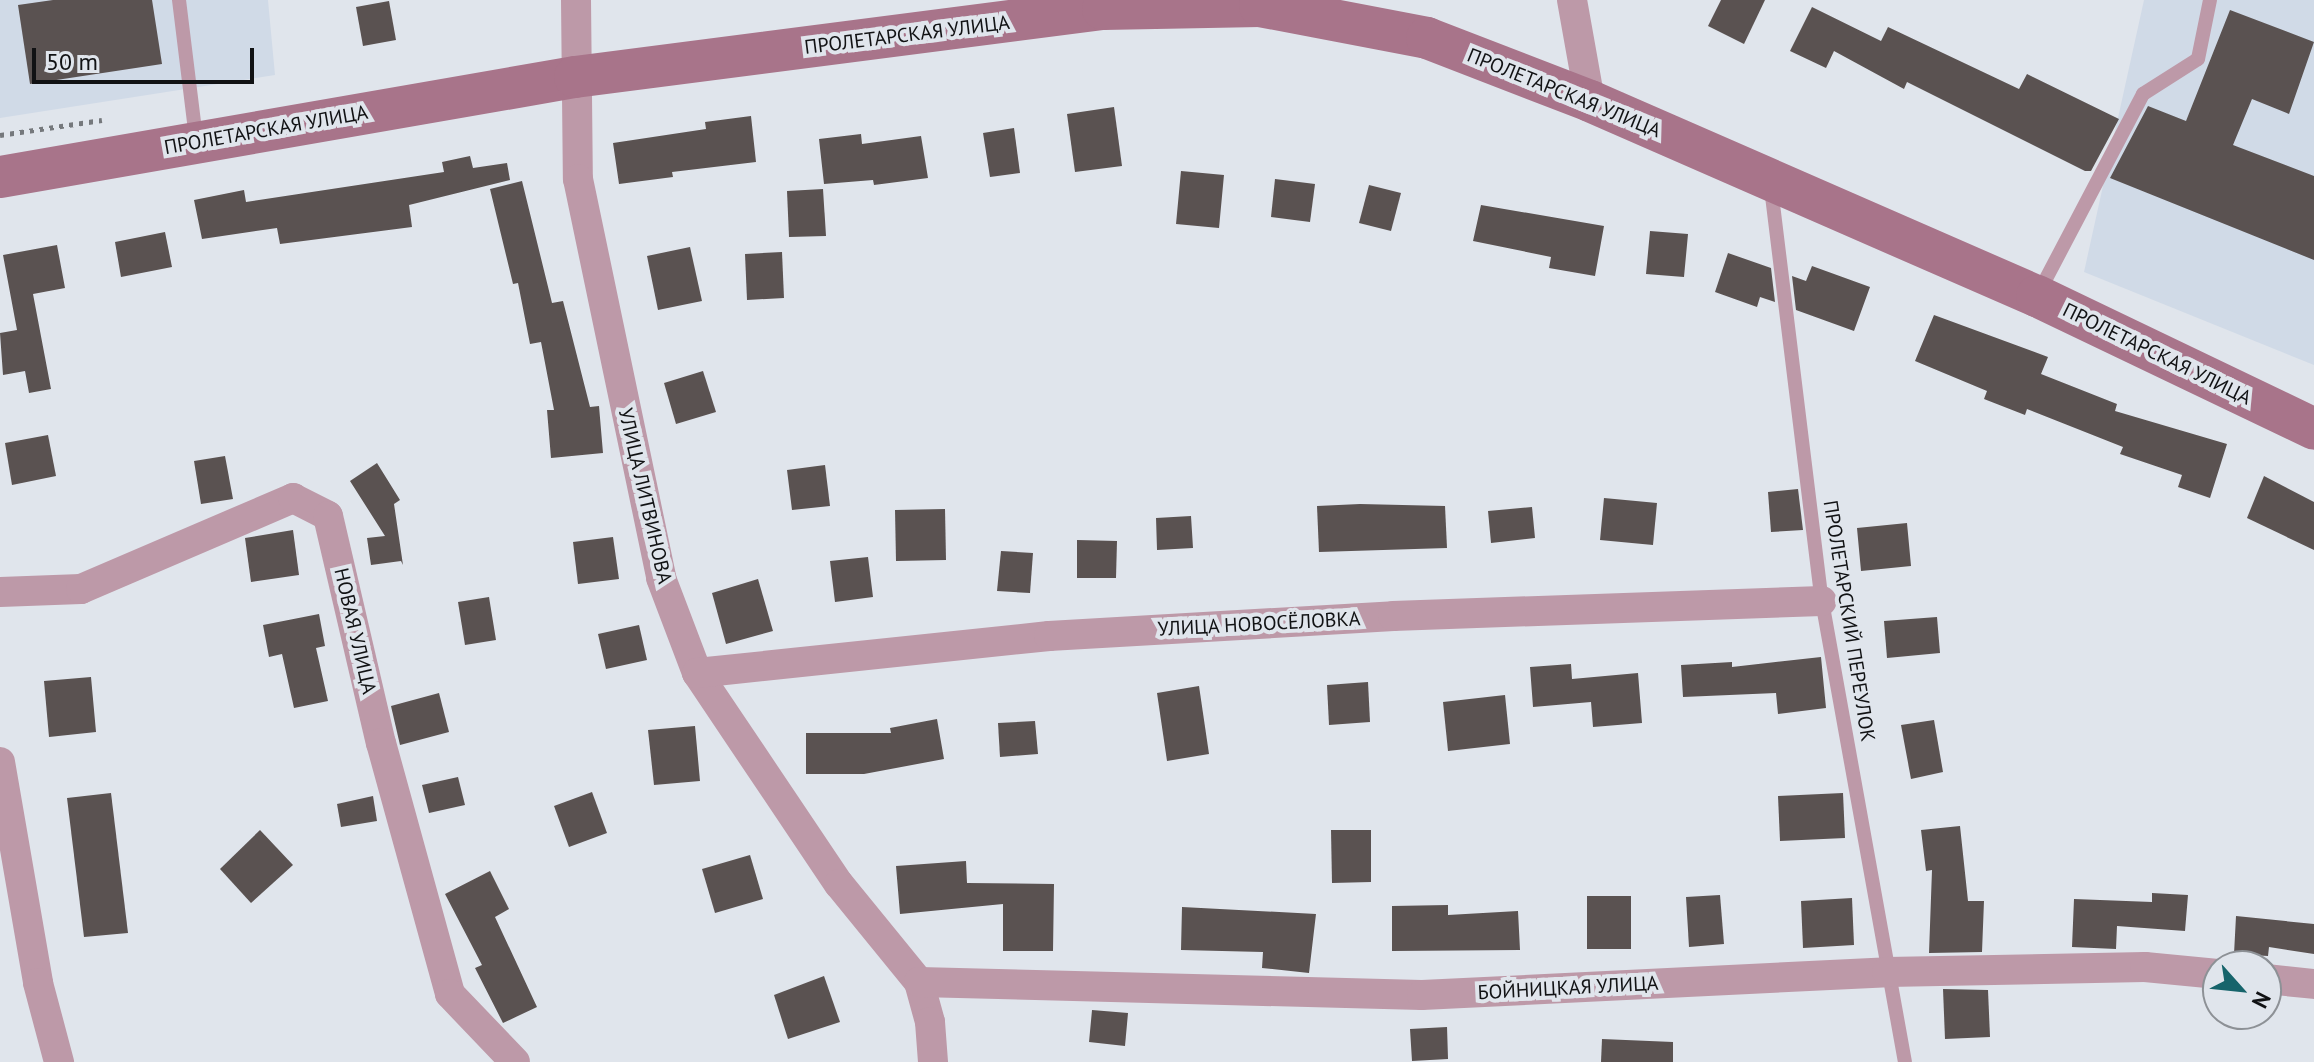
<!DOCTYPE html>
<meta charset="utf-8">
<style>
body{margin:0}
#map{position:relative;width:2314px;height:1062px;overflow:hidden;background:#e0e5ec;font-family:"PT Sans",sans-serif}
div>[style]{position:absolute}
[style*='--x']{left:calc(var(--x)*1px);top:calc(var(--y)*1px);width:calc(var(--w)*1px);rotate:calc(var(--a)*1deg)}
.built>*{inset:0;background:#d0dae7}
.building>*{inset:0;background:#5a5251}
.path>*{height:5px;margin-top:-2.5px;transform-origin:0;background:repeating-linear-gradient(90deg,#75787c 0 4px,transparent 0 10px)}
.service>*{height:14px;margin:-7px;padding:0 7px;transform-origin:7px;border-radius:7px;background:#bd99a8}
.minor>*{height:30px;margin:-15px;padding:0 15px;transform-origin:15px;border-radius:15px;background:#bd99a8}
.secondary>*{height:42px;margin:-21px;padding:0 21px;transform-origin:21px;border-radius:21px;background:#a8748a}
span{translate:-50% -50%;white-space:nowrap;text-align:center;line-height:1.15;-webkit-text-stroke:8px #e0e5ec;paint-order:stroke}
.street-label{font-size:20px;color:#111214}
.north{position:absolute;left:2202px;top:950px;width:80px;height:80px;box-sizing:border-box;background:#e0e5ec;border:2px solid #8d9196;border-radius:50%;rotate:117deg;font-size:22px;font-weight:700;line-height:32px;text-align:center;color:#111214}
.north::after{content:'';display:block;margin:auto;width:28px;height:36px;background:#16646b;clip-path:polygon(50% 0,100% 100%,50% 72%,0 100%)}
.scale{position:absolute;left:32px;top:48px;width:222px;height:36px;box-sizing:border-box;border:4px solid #111214;border-top:0;padding-left:10px;font-size:24px;line-height:28px;white-space:nowrap;color:#111214;-webkit-text-stroke:6px #e0e5ec;paint-order:stroke}
</style>
<div id="map">
<div class="built">
<i style="clip-path:polygon(0 0,268px 0,275px 75px,0 118px)"></i>
<i style="clip-path:polygon(2144px 0,2314px 0,2314px 365px,2084px 272px)"></i>
</div>
<div class="building">
<i style="clip-path:polygon(53px 0,152px 0,162px 64px,30px 84px,18px 5px)"></i>
<i style="clip-path:polygon(1721px 0,1765px 0,1744px 44px,1708px 26px)"></i>
<i style="clip-path:polygon(389px 1px,396px 40px,363px 46px,356px 7px)"></i>
<i style="clip-path:polygon(1812px 7px,1881px 41px,1888px 27px,2019px 89px,2027px 74px,2119px 119px,2091px 171px,2085px 171px,1907px 82px,1904px 89px,1834px 51px,1826px 68px,1790px 51px)"></i>
<i style="clip-path:polygon(2230px 10px,2314px 42px,2289px 114px,2252px 99px,2233px 145px,2314px 176px,2314px 260px,2110px 178px,2148px 106px,2186px 121px)"></i>
<i style="clip-path:polygon(1114px 107px,1122px 166px,1075px 172px,1067px 114px)"></i>
<i style="clip-path:polygon(751px 116px,756px 162px,672px 172px,673px 177px,619px 184px,613px 143px,706px 129px,705px 122px)"></i>
<i style="clip-path:polygon(1014px 128px,1020px 173px,990px 177px,983px 133px)"></i>
<i style="clip-path:polygon(861px 134px,862px 144px,921px 136px,928px 178px,874px 185px,873px 180px,824px 184px,819px 139px)"></i>
<i style="clip-path:polygon(470px 156px,473px 168px,507px 163px,510px 180px,409px 205px,412px 227px,280px 244px,277px 228px,202px 239px,194px 200px,244px 190px,246px 202px,444px 172px,442px 162px)"></i>
<i style="clip-path:polygon(1181px 171px,1224px 175px,1219px 228px,1176px 224px)"></i>
<i style="clip-path:polygon(1275px 179px,1315px 184px,1310px 222px,1271px 217px)"></i>
<i style="clip-path:polygon(522px 181px,552px 303px,563px 301px,590px 407px,599px 406px,603px 453px,551px 458px,547px 410px,554px 410px,541px 342px,530px 344px,518px 283px,513px 284px,490px 189px)"></i>
<i style="clip-path:polygon(1369px 185px,1401px 193px,1391px 231px,1359px 223px)"></i>
<i style="clip-path:polygon(823px 189px,826px 236px,789px 237px,787px 191px)"></i>
<i style="clip-path:polygon(1481px 205px,1604px 226px,1595px 276px,1549px 268px,1551px 257px,1473px 241px)"></i>
<i style="clip-path:polygon(1650px 231px,1688px 234px,1684px 277px,1646px 274px)"></i>
<i style="clip-path:polygon(165px 232px,172px 267px,121px 277px,115px 242px)"></i>
<i style="clip-path:polygon(57px 245px,65px 288px,33px 294px,51px 389px,29px 393px,25px 371px,3px 375px,0 333px,17px 330px,3px 255px)"></i>
<i style="clip-path:polygon(690px 247px,702px 301px,658px 310px,647px 256px)"></i>
<i style="clip-path:polygon(782px 252px,784px 298px,747px 300px,745px 254px)"></i>
<i style="clip-path:polygon(1728px 253px,1771px 268px,1775px 302px,1760px 297px,1757px 307px,1715px 292px)"></i>
<i style="clip-path:polygon(1812px 266px,1870px 287px,1854px 331px,1796px 310px,1792px 276px,1806px 281px)"></i>
<i style="clip-path:polygon(1934px 315px,2048px 357px,2041px 374px,2117px 404px,2115px 411px,2227px 444px,2210px 498px,2178px 487px,2182px 475px,2120px 454px,2123px 447px,2027px 409px,2025px 415px,1984px 399px,1987px 391px,1915px 361px)"></i>
<i style="clip-path:polygon(703px 371px,716px 412px,676px 424px,664px 383px)"></i>
<i style="clip-path:polygon(48px 435px,56px 476px,12px 485px,5px 443px)"></i>
<i style="clip-path:polygon(225px 456px,233px 499px,201px 504px,194px 461px)"></i>
<i style="clip-path:polygon(377px 463px,400px 500px,394px 504px,403px 565px,401px 561px,371px 565px,367px 538px,385px 536px,350px 481px)"></i>
<i style="clip-path:polygon(825px 465px,830px 506px,792px 510px,787px 470px)"></i>
<i style="clip-path:polygon(2264px 476px,2314px 502px,2314px 550px,2247px 518px)"></i>
<i style="clip-path:polygon(1798px 489px,1803px 530px,1771px 532px,1768px 492px)"></i>
<i style="clip-path:polygon(1604px 498px,1657px 503px,1653px 545px,1600px 540px)"></i>
<i style="clip-path:polygon(1360px 504px,1445px 506px,1447px 548px,1319px 552px,1317px 506px)"></i>
<i style="clip-path:polygon(1532px 507px,1535px 538px,1491px 543px,1488px 511px)"></i>
<i style="clip-path:polygon(945px 509px,946px 560px,896px 561px,895px 510px)"></i>
<i style="clip-path:polygon(1191px 516px,1193px 548px,1157px 550px,1156px 518px)"></i>
<i style="clip-path:polygon(1907px 523px,1911px 566px,1861px 571px,1857px 528px)"></i>
<i style="clip-path:polygon(293px 530px,299px 575px,251px 582px,245px 538px)"></i>
<i style="clip-path:polygon(613px 537px,619px 579px,578px 584px,573px 542px)"></i>
<i style="clip-path:polygon(1077px 540px,1117px 541px,1116px 578px,1077px 578px)"></i>
<i style="clip-path:polygon(1001px 551px,1033px 553px,1030px 593px,997px 591px)"></i>
<i style="clip-path:polygon(868px 557px,873px 597px,835px 602px,830px 561px)"></i>
<i style="clip-path:polygon(758px 579px,773px 631px,726px 644px,712px 593px)"></i>
<i style="clip-path:polygon(489px 597px,496px 640px,465px 645px,458px 602px)"></i>
<i style="clip-path:polygon(319px 614px,325px 646px,316px 648px,328px 701px,294px 708px,282px 654px,269px 657px,263px 625px)"></i>
<i style="clip-path:polygon(1937px 617px,1940px 653px,1887px 658px,1884px 621px)"></i>
<i style="clip-path:polygon(639px 625px,647px 660px,606px 669px,598px 634px)"></i>
<i style="clip-path:polygon(1821px 657px,1826px 708px,1778px 714px,1776px 693px,1683px 697px,1681px 665px,1732px 662px,1732px 667px)"></i>
<i style="clip-path:polygon(1571px 664px,1572px 679px,1638px 673px,1642px 723px,1593px 727px,1591px 702px,1533px 707px,1530px 667px)"></i>
<i style="clip-path:polygon(91px 677px,96px 732px,49px 737px,44px 681px)"></i>
<i style="clip-path:polygon(1368px 682px,1370px 722px,1329px 725px,1327px 685px)"></i>
<i style="clip-path:polygon(1199px 686px,1209px 754px,1167px 761px,1157px 693px)"></i>
<i style="clip-path:polygon(439px 693px,449px 732px,400px 745px,391px 706px)"></i>
<i style="clip-path:polygon(1505px 695px,1510px 744px,1448px 751px,1443px 702px)"></i>
<i style="clip-path:polygon(937px 719px,944px 759px,864px 774px,806px 774px,806px 733px,891px 733px,890px 728px)"></i>
<i style="clip-path:polygon(1934px 720px,1943px 772px,1911px 779px,1901px 725px)"></i>
<i style="clip-path:polygon(1035px 721px,1038px 754px,1000px 757px,998px 723px)"></i>
<i style="clip-path:polygon(695px 726px,700px 781px,654px 785px,648px 730px)"></i>
<i style="clip-path:polygon(458px 777px,465px 805px,429px 813px,422px 785px)"></i>
<i style="clip-path:polygon(592px 792px,607px 833px,569px 847px,554px 806px)"></i>
<i style="clip-path:polygon(111px 793px,128px 933px,84px 937px,67px 798px)"></i>
<i style="clip-path:polygon(1843px 793px,1845px 838px,1780px 841px,1778px 796px)"></i>
<i style="clip-path:polygon(373px 796px,377px 821px,341px 827px,337px 804px)"></i>
<i style="clip-path:polygon(1960px 826px,1968px 901px,1984px 901px,1982px 952px,1929px 953px,1932px 870px,1926px 871px,1921px 830px)"></i>
<i style="clip-path:polygon(260px 830px,293px 865px,251px 903px,220px 869px)"></i>
<i style="clip-path:polygon(1331px 830px,1371px 830px,1371px 882px,1332px 883px)"></i>
<i style="clip-path:polygon(750px 855px,763px 899px,715px 913px,702px 869px)"></i>
<i style="clip-path:polygon(966px 861px,967px 883px,1054px 884px,1053px 951px,1003px 951px,1003px 904px,900px 914px,896px 866px)"></i>
<i style="clip-path:polygon(490px 871px,509px 909px,495px 917px,537px 1007px,503px 1023px,475px 968px,482px 965px,445px 894px)"></i>
<i style="clip-path:polygon(2152px 893px,2188px 895px,2185px 931px,2117px 926px,2116px 949px,2072px 947px,2074px 899px,2152px 902px)"></i>
<i style="clip-path:polygon(1720px 895px,1724px 944px,1689px 947px,1686px 897px)"></i>
<i style="clip-path:polygon(1587px 896px,1631px 896px,1631px 949px,1587px 949px)"></i>
<i style="clip-path:polygon(1852px 898px,1854px 945px,1803px 948px,1801px 901px)"></i>
<i style="clip-path:polygon(1448px 905px,1448px 915px,1518px 911px,1520px 950px,1392px 951px,1392px 906px)"></i>
<i style="clip-path:polygon(1182px 907px,1316px 914px,1309px 973px,1262px 968px,1263px 952px,1181px 950px)"></i>
<i style="clip-path:polygon(2236px 916px,2314px 924px,2314px 954px,2269px 947px,2268px 956px,2234px 954px)"></i>
<i style="clip-path:polygon(824px 976px,840px 1022px,788px 1039px,774px 995px)"></i>
<i style="clip-path:polygon(1943px 989px,1988px 990px,1990px 1037px,1945px 1039px)"></i>
<i style="clip-path:polygon(1092px 1010px,1128px 1013px,1125px 1046px,1089px 1042px)"></i>
<i style="clip-path:polygon(1447px 1027px,1448px 1059px,1412px 1061px,1410px 1029px)"></i>
<i style="clip-path:polygon(1602px 1039px,1673px 1042px,1673px 1062px,1601px 1062px)"></i>
</div>
<div class="path">
<i style="--x:0;--y:135;--w:103;--a:-8.4"></i>
</div>
<div class="service">
<i style="--x:179;--y:0;--w:139;--a:83"></i>
<i style="--x:1771;--y:188;--w:416;--a:83"></i>
<i style="--x:1822;--y:601;--w:468;--a:79.8"></i>
<i style="--x:2038;--y:294;--w:226;--a:-62.3"></i>
<i style="--x:2143;--y:94;--w:65;--a:-32.5"></i>
<i style="--x:2198;--y:59;--w:60;--a:-78.5"></i>
</div>
<div class="minor">
<i style="--x:576;--y:0;--w:179;--a:89.4"></i>
<i style="--x:578;--y:179;--w:408;--a:78.2"></i>
<i style="--x:661;--y:578;--w:102;--a:69.2"></i>
<i style="--x:697;--y:673;--w:254;--a:56.1"></i>
<i style="--x:839;--y:884;--w:127;--a:50.8"></i>
<i style="--x:919;--y:982;--w:41;--a:74.6"></i>
<i style="--x:930;--y:1022;--w:40;--a:85.7"></i>
<i style="--x:1572;--y:0;--w:103;--a:79.9"></i>
<i style="--x:0;--y:592;--w:81;--a:-2.1"></i>
<i style="--x:81;--y:589;--w:231;--a:-23.2"></i>
<i style="--x:293;--y:498;--w:39;--a:27"></i>
<i style="--x:328;--y:516;--w:233;--a:76.9"></i>
<i style="--x:381;--y:743;--w:260;--a:74.6"></i>
<i style="--x:450;--y:994;--w:94;--a:46.3"></i>
<i style="--x:697;--y:673;--w:354;--a:-6"></i>
<i style="--x:1049;--y:636;--w:345;--a:-3.3"></i>
<i style="--x:1393;--y:616;--w:429;--a:-2"></i>
<i style="--x:0;--y:762;--w:224;--a:80.2"></i>
<i style="--x:38;--y:983;--w:82;--a:75.1"></i>
<i style="--x:2266;--y:979;--w:48;--a:5.9"></i>
<i style="--x:919;--y:982;--w:503;--a:1.48"></i>
<i style="--x:1422;--y:995;--w:466;--a:-2.8"></i>
<i style="--x:1887;--y:972;--w:258;--a:-1.1"></i>
<i style="--x:2145;--y:967;--w:73;--a:5.5"></i>
</div>
<div class="secondary">
<i style="--x:0;--y:177;--w:584;--a:-9.87"></i>
<i style="--x:575;--y:77;--w:532;--a:-7.34"></i>
<i style="--x:1103;--y:9;--w:157;--a:-1.1"></i>
<i style="--x:1260;--y:6;--w:170;--a:10.8"></i>
<i style="--x:1427;--y:38;--w:175;--a:21.1"></i>
<i style="--x:1590;--y:101;--w:488;--a:23.6"></i>
<i style="--x:2037;--y:296;--w:307;--a:25.6"></i>
</div>
<div class="street-label">
<span style="left:907px;top:35px;rotate:-7deg">ПРОЛЕТАРСКАЯ УЛИЦА</span>
<span style="left:1564px;top:93px;rotate:22deg">ПРОЛЕТАРСКАЯ УЛИЦА</span>
<span style="left:266px;top:130px;rotate:-10deg">ПРОЛЕТАРСКАЯ УЛИЦА</span>
<span style="left:2157px;top:354px;rotate:26deg">ПРОЛЕТАРСКАЯ УЛИЦА</span>
<span style="left:645px;top:496px;rotate:77deg">УЛИЦА ЛИТВИНОВА</span>
<span style="left:1849px;top:621px;rotate:81deg">ПРОЛЕТАРСКИЙ ПЕРЕУЛОК</span>
<span style="left:1259px;top:624px;rotate:-3deg">УЛИЦА НОВОСЁЛОВКА</span>
<span style="left:355px;top:631px;rotate:77deg">НОВАЯ УЛИЦА</span>
<span style="left:1568px;top:988px;rotate:-3deg">БОЙНИЦКАЯ УЛИЦА</span>
</div>
<div class="north">N</div>
<div class="scale">50 m</div>
</div>
